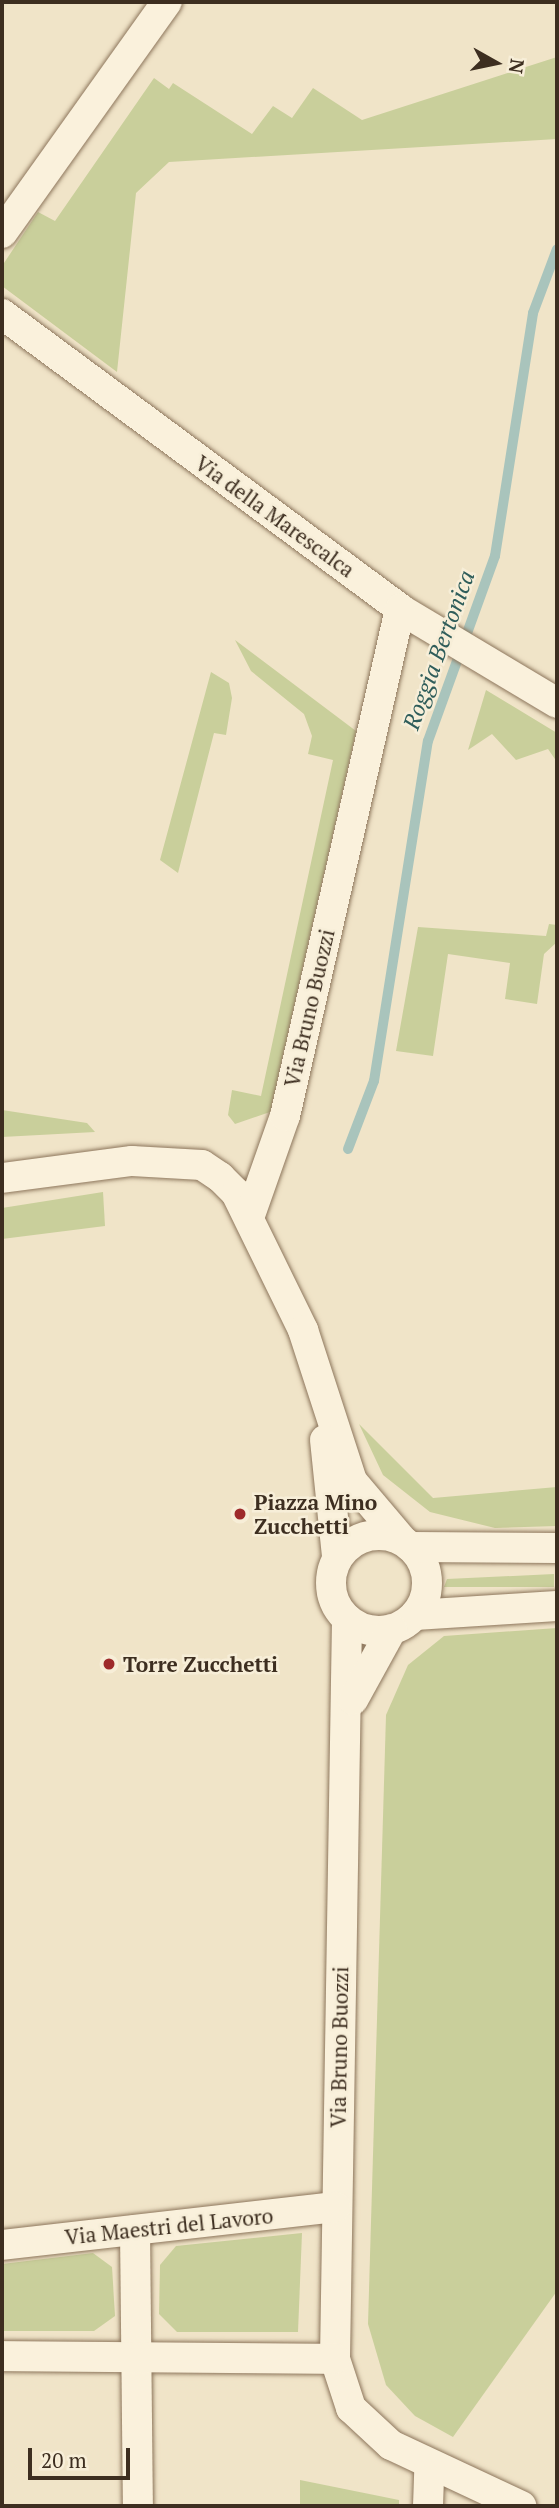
<!DOCTYPE html>
<style>
body{margin:0}
#map{position:relative;width:559px;height:2508px;overflow:hidden;background:#f0e4c8;font-family:"PT Serif",serif}
div>[style]{position:absolute}
[style*='--x']{left:calc(var(--x)*1px);top:calc(var(--y)*1px);width:calc(var(--w)*1px);rotate:calc(var(--a)*1deg)}
.green>*{inset:0;background:#c9cf9b}
.stream>*{height:10px;margin:-5px;padding:0 5px;transform-origin:5px;border-radius:5px;background:#a9c4bc}
.roads{filter:drop-shadow(0 0 2px #8d765c) drop-shadow(0 0 2px #8d765c)}
.minor>*{height:30px;margin:-15px;padding:0 15px;transform-origin:15px;border-radius:15px;background:#faf1dc}
.minor>.ring{margin:-15px;padding:0;box-sizing:content-box;background:none;border:30px solid #faf1dc;border-radius:50%}
.dots>*{width:19px;height:19px;translate:-50% -50%;box-sizing:border-box;border:4px solid #f7eed8;border-radius:50%}
span{translate:-50% -50%;white-space:nowrap;text-align:center;line-height:1.15;-webkit-text-stroke:5px #f7eed8;paint-order:stroke}
.street-label{font-size:21px;color:#3d2e20}
.poi-label{font-size:21px;color:#3d2e20;font-weight:700}
.left{translate:0 -50%;text-align:left}
.water-label{font-size:23px;color:#2f5d5a;font-style:italic}
.frame{position:absolute;inset:0;border:4px solid #3d2e20;pointer-events:none}
.north{position:absolute;left:461px;top:28px;width:70px;height:70px;-webkit-text-stroke:5px #f7eed8;paint-order:stroke;rotate:99deg;font-size:19px;font-weight:700;line-height:28px;text-align:center;color:#3d2e20}
.north::after{content:'';display:block;margin:auto;width:24px;height:32px;background:#3d2e20;clip-path:polygon(50% 0,100% 100%,50% 72%,0 100%)}
.scale{position:absolute;left:28px;top:2448px;width:102px;height:32px;box-sizing:border-box;border:4px solid #3d2e20;border-top:0;padding-left:9px;font-size:21px;line-height:24px;white-space:nowrap;color:#3d2e20;-webkit-text-stroke:5px #f7eed8;paint-order:stroke}
</style>
<div id="map">
<div class="green">
<i style="clip-path:polygon(557px 57px,557px 139px,169px 162px,136px 193px,117px 372px,2px 286px,2px 266px,38px 212px,55px 221px,154px 78px,169px 89px,173px 83px,252px 134px,273px 106px,292px 118px,313px 88px,362px 120px)"></i>
<i style="clip-path:polygon(235px 640px,356px 731px,270px 1112px,235px 1124px,228px 1115px,232px 1090px,261px 1096px,333px 760px,308px 754px,312px 736px,304px 714px,251px 671px)"></i>
<i style="clip-path:polygon(211px 672px,229px 683px,232px 698px,226px 735px,214px 733px,178px 873px,160px 860px)"></i>
<i style="clip-path:polygon(486px 690px,557px 733px,557px 762px,548px 749px,516px 760px,492px 734px,468px 750px)"></i>
<i style="clip-path:polygon(549px 924px,557px 925px,557px 942px,544px 954px,537px 1004px,505px 999px,510px 963px,448px 954px,433px 1056px,396px 1051px,418px 927px,546px 936px)"></i>
<i style="clip-path:polygon(2px 1110px,87px 1123px,95px 1132px,2px 1137px)"></i>
<i style="clip-path:polygon(103px 1192px,105px 1226px,2px 1239px,2px 1208px)"></i>
<i style="clip-path:polygon(359px 1424px,433px 1498px,557px 1487px,557px 1526px,495px 1528px,430px 1512px,383px 1475px)"></i>
<i style="clip-path:polygon(554px 1574px,554px 1587px,444px 1587px,447px 1579px)"></i>
<i style="clip-path:polygon(557px 1628px,557px 2291px,453px 2437px,415px 2416px,386px 2385px,368px 2324px,386px 1715px,408px 1665px,444px 1636px)"></i>
<i style="clip-path:polygon(302px 2233px,298px 2332px,177px 2332px,159px 2314px,160px 2265px,176px 2246px)"></i>
<i style="clip-path:polygon(93px 2253px,112px 2267px,115px 2316px,94px 2331px,2px 2331px,2px 2264px)"></i>
<i style="clip-path:polygon(300px 2480px,399px 2500px,399px 2506px,300px 2506px)"></i>
</div>
<div class="stream">
<i style="--x:348;--y:1149;--w:73;--a:-69.1"></i>
<i style="--x:374;--y:1081;--w:344;--a:-81"></i>
<i style="--x:428;--y:741;--w:197;--a:-70.1"></i>
<i style="--x:495;--y:556;--w:246;--a:-81.1"></i>
<i style="--x:533;--y:313;--w:68;--a:-69.4"></i>
</div>
<div class="roads">
<div class="minor">
<i style="--x:2;--y:233;--w:284;--a:-54.5"></i>
<i style="--x:2;--y:314;--w:495;--a:36.5"></i>
<i style="--x:400;--y:609;--w:183;--a:30.9"></i>
<i style="--x:2;--y:1178;--w:131;--a:-7.5"></i>
<i style="--x:132;--y:1161;--w:70;--a:3.3"></i>
<i style="--x:202;--y:1165;--w:22;--a:34"></i>
<i style="--x:220;--y:1177;--w:23;--a:45"></i>
<i style="--x:236;--y:1193;--w:153;--a:63.9"></i>
<i style="--x:303;--y:1330;--w:159;--a:72"></i>
<i style="--x:352;--y:1481;--w:77;--a:49.7"></i>
<i style="--x:249;--y:1218;--w:108;--a:-70.6"></i>
<i style="--x:285;--y:1116;--w:520;--a:-77.22"></i>
<i style="--x:325;--y:1440;--w:118;--a:84.1"></i>
<i class="ring" style="left:331px;top:1535px;width:66px;height:66px"></i>
<i style="--x:411;--y:1547;--w:146;--a:0.4"></i>
<i style="--x:415;--y:1615;--w:142;--a:-3.6"></i>
<i style="--x:347;--y:1619;--w:740;--a:90.93"></i>
<i style="--x:335;--y:2359;--w:52;--a:71.9"></i>
<i style="--x:351;--y:2408;--w:54;--a:42.8"></i>
<i style="--x:391;--y:2445;--w:144;--a:25.1"></i>
<i style="--x:353;--y:1700;--w:81;--a:-61.2"></i>
<i style="--x:135;--y:2230;--w:276;--a:89.4"></i>
<i style="--x:2;--y:2245;--w:336;--a:-6.5"></i>
<i style="--x:2;--y:2356;--w:333;--a:0.5"></i>
<i style="--x:428;--y:2506;--w:38;--a:-88"></i>
</div>
</div>
<div class="dots">
<i style="left:240px;top:1514px;background:#9e2a2b"></i>
<i style="left:109px;top:1664px;background:#9e2a2b"></i>
</div>
<div class="street-label">
<span style="left:275px;top:516px;rotate:36deg">Via della Marescalca</span>
<span style="left:309px;top:1008px;rotate:-77deg">Via Bruno Buozzi</span>
<span style="left:339px;top:2047px;rotate:-89deg">Via Bruno Buozzi</span>
<span style="left:169px;top:2226px;rotate:-6deg">Via Maestri del Lavoro</span>
</div>
<div class="poi-label">
<span class="left" style="left:254px;top:1514px">Piazza Mino<br>Zucchetti</span>
<span class="left" style="left:123px;top:1664px">Torre Zucchetti</span>
</div>
<div class="water-label">
<span style="left:439px;top:650px;rotate:-70deg">Roggia Bertonica</span>
</div>
<div class="frame"></div>
<div class="north">N</div>
<div class="scale">20 m</div>
</div>
